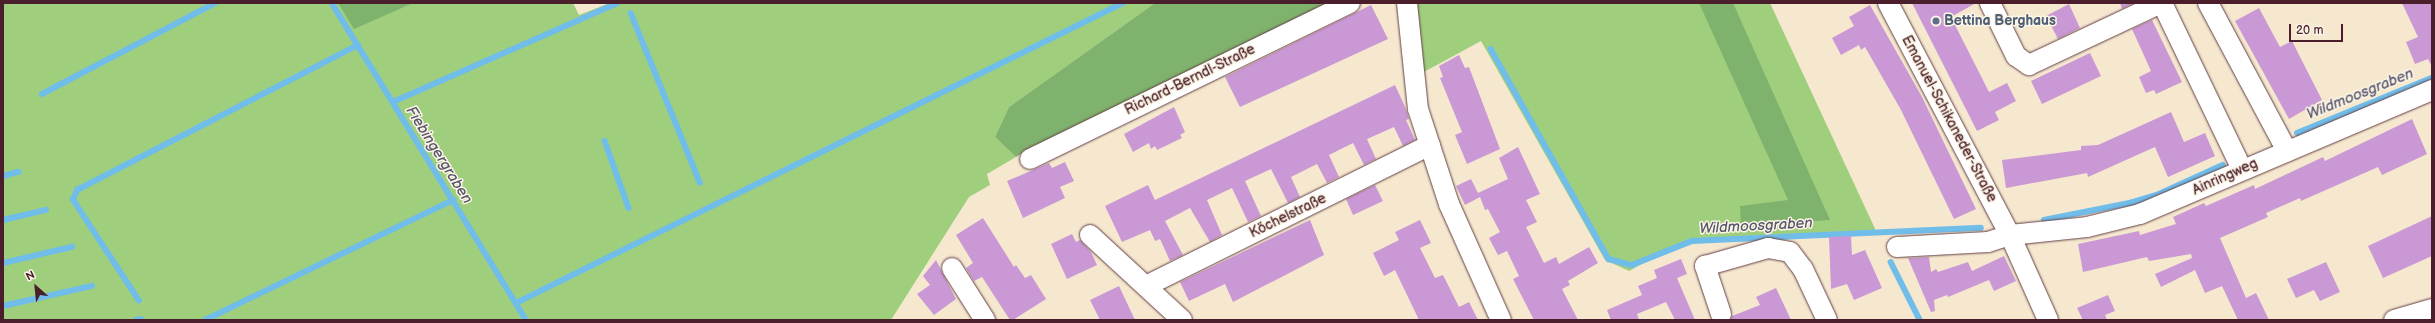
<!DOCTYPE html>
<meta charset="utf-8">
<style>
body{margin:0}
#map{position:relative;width:2435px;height:323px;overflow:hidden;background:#f5e8cf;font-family:"Balsamiq Sans",sans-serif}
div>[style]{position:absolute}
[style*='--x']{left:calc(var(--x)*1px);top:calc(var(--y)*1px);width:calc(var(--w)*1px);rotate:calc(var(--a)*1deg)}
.green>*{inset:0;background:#9fcf7d}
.forest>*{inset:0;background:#7fb26c}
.stream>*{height:5.5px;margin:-2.75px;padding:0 2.75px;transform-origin:2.75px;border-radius:2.75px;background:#70bdea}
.building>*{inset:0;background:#ca99d5}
.roads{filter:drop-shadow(0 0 1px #643d44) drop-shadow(0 0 1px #643d44)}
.minor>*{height:20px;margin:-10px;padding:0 10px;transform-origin:10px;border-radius:10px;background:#fff}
.dots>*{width:11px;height:11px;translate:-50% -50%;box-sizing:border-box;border:2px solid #fcf5e5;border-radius:50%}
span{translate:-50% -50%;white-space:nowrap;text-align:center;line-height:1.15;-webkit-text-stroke:3px #fcf5e5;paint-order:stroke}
.service-label{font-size:14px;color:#4e5e75;font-weight:700}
.left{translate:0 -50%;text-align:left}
.street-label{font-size:14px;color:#4a1f2b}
.water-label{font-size:15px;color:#57566e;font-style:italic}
.frame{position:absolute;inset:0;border:4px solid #4a1f2b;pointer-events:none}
.north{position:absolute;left:16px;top:267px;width:40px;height:40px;-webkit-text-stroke:3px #fcf5e5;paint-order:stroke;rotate:333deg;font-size:11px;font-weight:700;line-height:16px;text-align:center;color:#4a1f2b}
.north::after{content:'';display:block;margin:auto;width:14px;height:18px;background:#4a1f2b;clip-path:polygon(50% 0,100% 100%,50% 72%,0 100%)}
.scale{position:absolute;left:2289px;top:24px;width:54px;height:18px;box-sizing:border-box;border:2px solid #4a1f2b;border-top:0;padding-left:5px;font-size:12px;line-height:14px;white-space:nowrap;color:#4a1f2b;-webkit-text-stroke:3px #fcf5e5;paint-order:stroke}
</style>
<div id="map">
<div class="green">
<i style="clip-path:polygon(3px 3px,573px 3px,579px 15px,610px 3px,1155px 3px,1009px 107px,995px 137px,1016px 157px,987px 174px,990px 185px,969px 197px,891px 320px,3px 320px)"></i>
<i style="clip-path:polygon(1415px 3px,1770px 3px,1877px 233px,1679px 244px,1629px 271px,1605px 260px,1481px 41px,1422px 73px)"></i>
</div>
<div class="forest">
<i style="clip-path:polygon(338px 3px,413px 3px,354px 29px)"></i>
<i style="clip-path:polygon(1155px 3px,1333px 3px,1058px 137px,1033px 146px,1016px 157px,995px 137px,1009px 107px)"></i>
<i style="clip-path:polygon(1699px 3px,1733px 3px,1830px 220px,1741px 226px,1740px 206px,1788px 200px)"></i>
</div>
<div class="stream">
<i style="--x:332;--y:3;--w:372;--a:58.5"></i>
<i style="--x:631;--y:13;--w:183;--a:67.8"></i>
<i style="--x:1491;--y:49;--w:241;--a:60.7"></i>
<i style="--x:1609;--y:259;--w:24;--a:15"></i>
<i style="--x:1632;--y:265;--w:65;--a:-21.8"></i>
<i style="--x:1692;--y:241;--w:289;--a:-2.6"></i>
<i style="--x:42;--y:94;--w:195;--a:-27.7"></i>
<i style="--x:393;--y:102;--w:245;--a:-23.8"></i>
<i style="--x:2297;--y:133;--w:146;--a:-22.2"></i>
<i style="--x:605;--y:141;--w:71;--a:70.3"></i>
<i style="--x:3;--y:176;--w:16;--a:-15"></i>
<i style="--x:3;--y:220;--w:44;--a:-13.1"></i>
<i style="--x:2044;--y:220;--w:88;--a:-11.2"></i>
<i style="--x:2130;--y:203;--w:30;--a:-17"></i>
<i style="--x:2159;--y:194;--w:70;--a:-24.4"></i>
<i style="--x:1891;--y:262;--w:65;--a:63.4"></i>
<i style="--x:3;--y:263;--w:71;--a:-13.1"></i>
<i style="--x:139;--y:301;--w:121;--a:-123.2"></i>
<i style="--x:73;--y:200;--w:11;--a:-68"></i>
<i style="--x:77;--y:190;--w:316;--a:-27.3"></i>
<i style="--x:516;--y:303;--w:677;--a:-26.3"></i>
<i style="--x:3;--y:306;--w:91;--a:-12.7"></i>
<i style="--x:136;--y:320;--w:5;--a:-11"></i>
<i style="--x:205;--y:320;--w:276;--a:-25.8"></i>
</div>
<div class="building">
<i style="clip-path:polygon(1912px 3px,1976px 3px,1951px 17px,1989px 92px,2007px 83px,2016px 101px,1995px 112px,1999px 120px,1977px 131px)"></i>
<i style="clip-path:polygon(2120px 3px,2134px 3px,2122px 9px)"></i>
<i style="clip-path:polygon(2402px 3px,2432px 3px,2432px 67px,2428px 59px,2415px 64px,2406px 42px,2418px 37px)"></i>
<i style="clip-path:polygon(2069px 4px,2080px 28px,2058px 39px,2046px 16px)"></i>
<i style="clip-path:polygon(1371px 5px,1388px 39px,1240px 107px,1225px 77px)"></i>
<i style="clip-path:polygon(1870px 5px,1922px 97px,1976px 209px,1954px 219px,1901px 110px,1865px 47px,1861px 50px,1859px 45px,1841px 55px,1832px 38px,1854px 26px,1849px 17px)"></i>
<i style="clip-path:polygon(2259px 8px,2280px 47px,2292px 41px,2322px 100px,2289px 119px,2235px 21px)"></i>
<i style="clip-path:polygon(2152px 20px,2182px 82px,2156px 94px,2154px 90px,2146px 93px,2139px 77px,2151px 71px,2132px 29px)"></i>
<i style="clip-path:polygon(2090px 53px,2101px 76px,2042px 104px,2031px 81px)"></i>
<i style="clip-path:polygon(1459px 55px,1465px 68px,1469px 67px,1500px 149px,1467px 164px,1455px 135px,1462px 132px,1440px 78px,1443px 77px,1439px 66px)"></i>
<i style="clip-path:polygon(1395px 85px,1406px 109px,1409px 119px,1406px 120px,1415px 140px,1403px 146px,1394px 127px,1367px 139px,1376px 159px,1364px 165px,1353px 143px,1329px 155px,1339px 177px,1327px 183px,1317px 164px,1291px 177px,1300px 197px,1288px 203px,1271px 169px,1245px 181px,1261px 216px,1248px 222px,1232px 188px,1207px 200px,1222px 235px,1210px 242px,1190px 208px,1165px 221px,1183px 255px,1170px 261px,1160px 239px,1155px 241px,1150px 230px,1122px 242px,1105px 206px,1148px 185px,1155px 200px)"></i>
<i style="clip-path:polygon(1174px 107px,1185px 132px,1180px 135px,1182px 138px,1157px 150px,1155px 146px,1151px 149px,1149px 143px,1133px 152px,1124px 134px)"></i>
<i style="clip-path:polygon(2171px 112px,2184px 142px,2205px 133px,2215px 156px,2168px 177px,2155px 147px,2088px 177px,2087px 173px,2006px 188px,2002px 160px,2081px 150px,2081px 146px,2098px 145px)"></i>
<i style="clip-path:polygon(2412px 119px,2427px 154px,2382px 175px,2378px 167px,2301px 201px,2300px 198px,2266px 213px,2268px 217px,2220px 238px,2246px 298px,2256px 293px,2269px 320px,2238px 320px,2222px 286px,2205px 293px,2195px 270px,2161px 287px,2155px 274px,2192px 258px,2191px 254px,2149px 261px,2147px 257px,2083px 272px,2078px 244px,2139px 231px,2140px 235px,2176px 224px,2173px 217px,2204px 203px,2206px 206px,2254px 185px,2255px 189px,2323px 157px,2325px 161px)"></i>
<i style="clip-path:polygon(1518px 147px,1540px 194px,1526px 200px,1537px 222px,1526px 227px,1544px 263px,1556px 257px,1559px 264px,1589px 247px,1598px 263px,1568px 281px,1570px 285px,1562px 289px,1578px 320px,1534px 320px,1513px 279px,1519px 276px,1507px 251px,1498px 255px,1489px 238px,1500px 232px,1488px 209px,1485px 210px,1480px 197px,1465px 205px,1456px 186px,1471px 179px,1478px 193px,1508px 179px,1499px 158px)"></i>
<i style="clip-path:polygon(1065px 162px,1074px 181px,1060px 187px,1065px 198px,1023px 218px,1007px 181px,1049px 163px,1052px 168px)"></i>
<i style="clip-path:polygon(1375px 185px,1383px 201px,1353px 215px,1346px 199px)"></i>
<i style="clip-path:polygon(2432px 216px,2432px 256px,2383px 278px,2368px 246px)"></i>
<i style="clip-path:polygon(983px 218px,1014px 267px,1016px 265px,1025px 278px,1031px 275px,1046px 299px,1013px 320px,1010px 320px,982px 277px,974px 281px,966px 268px,973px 263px,956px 235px)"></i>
<i style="clip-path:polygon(1310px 220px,1324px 255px,1233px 302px,1225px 284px,1189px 301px,1180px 282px)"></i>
<i style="clip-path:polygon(1420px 220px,1431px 243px,1420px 248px,1435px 278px,1443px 275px,1459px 307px,1469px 302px,1478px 320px,1419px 320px,1395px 270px,1384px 276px,1373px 253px,1399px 240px,1395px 232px)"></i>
<i style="clip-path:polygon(1072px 234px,1076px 242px,1080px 240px,1091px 252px,1097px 265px,1067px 279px,1051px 244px)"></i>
<i style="clip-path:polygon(1851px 236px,1852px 255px,1865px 250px,1882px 288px,1854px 300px,1847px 284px,1831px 289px,1829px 237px)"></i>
<i style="clip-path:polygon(2004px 256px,2016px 281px,1994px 291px,1989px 280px,1948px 297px,1947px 295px,1934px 300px,1935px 311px,1931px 312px,1908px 258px,1929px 257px,1931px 272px,1936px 269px,1938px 272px,1968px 262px,1972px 271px)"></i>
<i style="clip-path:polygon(1681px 259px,1687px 274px,1677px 278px,1695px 320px,1675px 320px,1666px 302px,1637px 314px,1639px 320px,1611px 320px,1607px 310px,1642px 295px,1638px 286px,1657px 278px,1654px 270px)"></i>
<i style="clip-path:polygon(936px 260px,956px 299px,934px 315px,917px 294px,930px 285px,923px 276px)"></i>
<i style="clip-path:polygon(2326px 262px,2340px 292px,2320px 301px,2314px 290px,2296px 298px,2287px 279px)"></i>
<i style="clip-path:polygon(1119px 286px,1135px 320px,1100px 320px,1090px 300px)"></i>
<i style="clip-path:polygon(1776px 288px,1791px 320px,1730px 320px,1732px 316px,1760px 305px,1756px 297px)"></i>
<i style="clip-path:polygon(2108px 295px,2115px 311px,2105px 315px,2107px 320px,2083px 320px,2077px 308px)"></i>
</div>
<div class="roads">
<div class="minor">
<i style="--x:1407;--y:3;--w:107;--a:84.1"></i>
<i style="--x:1418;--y:109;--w:100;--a:71.9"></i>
<i style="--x:1449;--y:204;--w:127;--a:65.9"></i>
<i style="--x:1888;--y:3;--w:262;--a:62.3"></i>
<i style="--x:2010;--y:235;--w:93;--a:65.9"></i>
<i style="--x:1990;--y:3;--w:59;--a:63.9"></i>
<i style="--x:2016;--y:56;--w:16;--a:35"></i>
<i style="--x:2029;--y:65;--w:146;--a:-25.2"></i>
<i style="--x:2162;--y:3;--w:184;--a:64.3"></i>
<i style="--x:2208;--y:3;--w:168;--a:61.9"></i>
<i style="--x:1030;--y:159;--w:356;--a:-26"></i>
<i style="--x:1090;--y:235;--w:125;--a:42.7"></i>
<i style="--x:1897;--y:247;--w:91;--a:-3.1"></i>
<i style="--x:1988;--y:242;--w:23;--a:-18"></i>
<i style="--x:2010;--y:235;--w:77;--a:-5.9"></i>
<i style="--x:2087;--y:227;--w:55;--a:-13.8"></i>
<i style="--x:2140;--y:214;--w:317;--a:-23"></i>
<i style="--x:952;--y:268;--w:62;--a:57.6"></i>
<i style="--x:1146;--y:286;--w:317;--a:-26.4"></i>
<i style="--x:1721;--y:314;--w:51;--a:-108.4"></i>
<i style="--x:1705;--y:266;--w:66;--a:-15.9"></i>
<i style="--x:1768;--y:248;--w:22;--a:10"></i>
<i style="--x:1790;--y:252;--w:21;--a:53"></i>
<i style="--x:1803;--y:269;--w:56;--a:64.8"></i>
<i style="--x:2394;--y:320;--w:40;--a:-16"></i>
</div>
</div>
<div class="dots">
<i style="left:1936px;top:21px;background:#5c6f8a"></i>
</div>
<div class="service-label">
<span class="left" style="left:1944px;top:21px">Bettina Berghaus</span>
</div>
<div class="street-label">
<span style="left:1190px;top:80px;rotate:-26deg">Richard-Berndl-Straße</span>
<span style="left:1949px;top:119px;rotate:62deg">Emanuel-Schikaneder-Straße</span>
<span style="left:2225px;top:177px;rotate:-24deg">Ainringweg</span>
<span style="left:1288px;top:216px;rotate:-26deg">Köchelstraße</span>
</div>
<div class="water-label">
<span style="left:2360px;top:94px;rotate:-22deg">Wildmoosgraben</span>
<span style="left:439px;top:155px;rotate:58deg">Fiebingergraben</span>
<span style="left:1756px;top:226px;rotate:-3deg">Wildmoosgraben</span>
</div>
<div class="frame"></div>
<div class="north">N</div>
<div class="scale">20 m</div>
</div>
